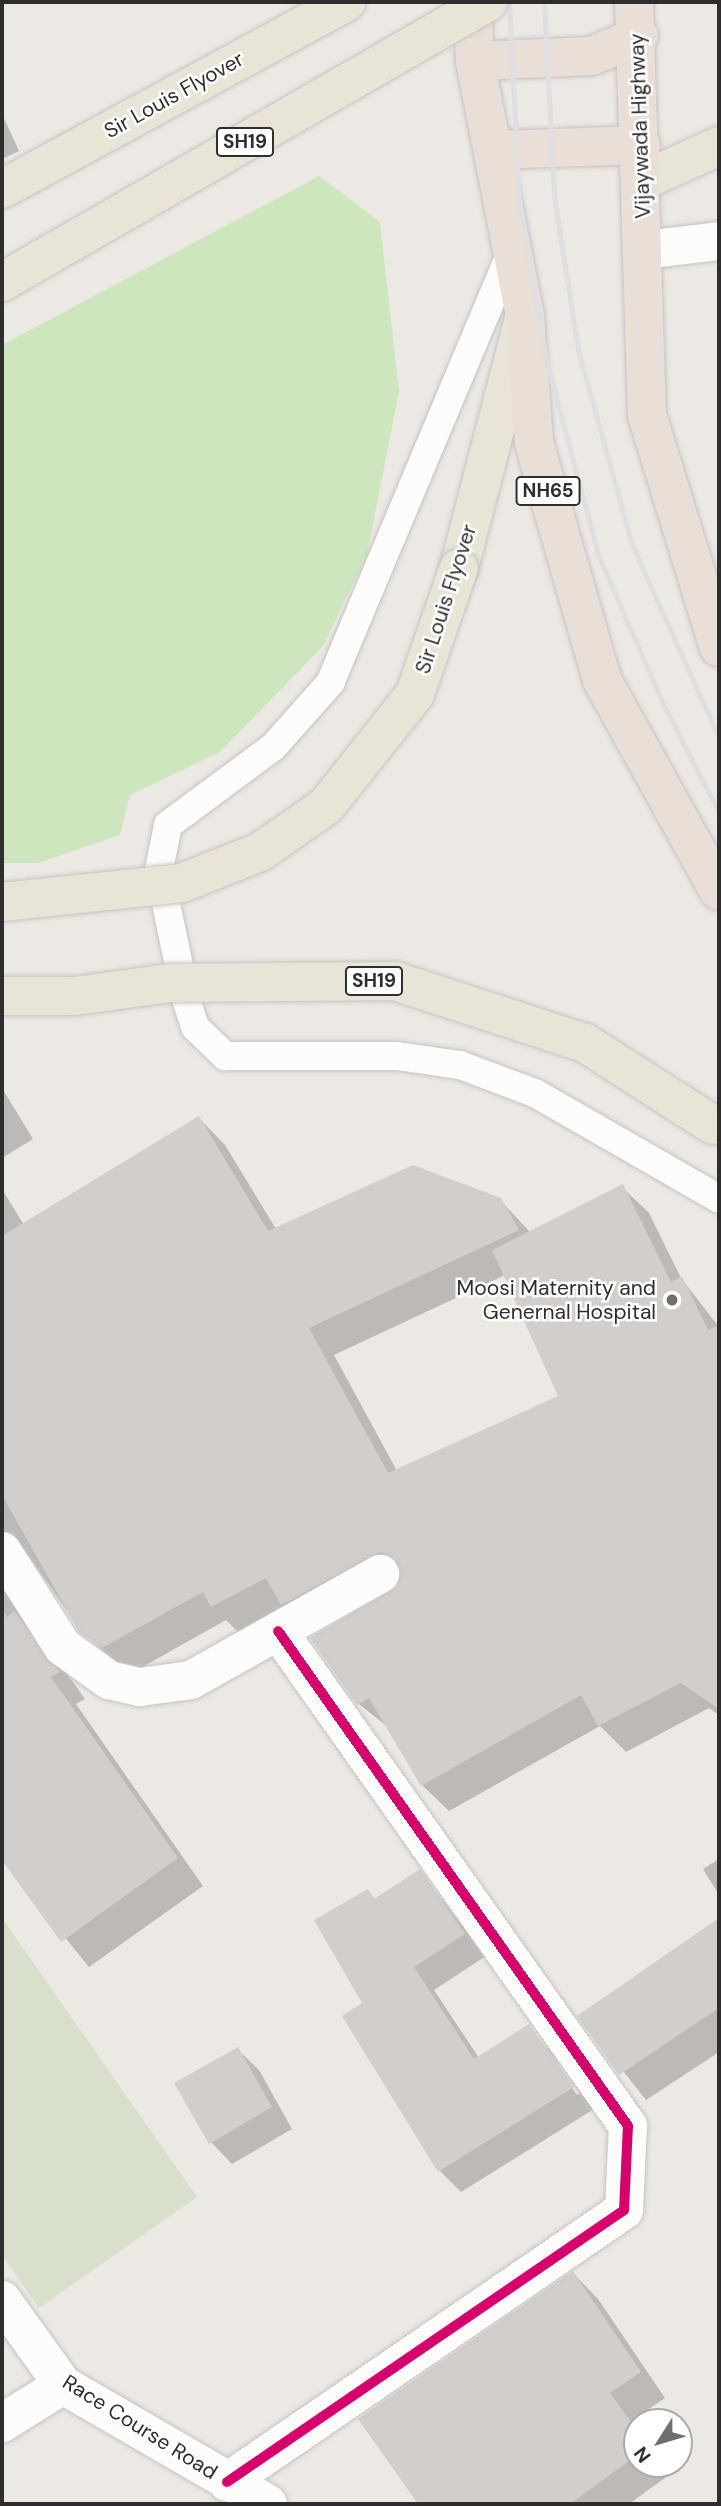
<!DOCTYPE html>
<style>
body{margin:0}
#map{position:relative;width:721px;height:2506px;overflow:hidden;background:#ece8e4;font-family:"DM Sans",sans-serif}
div>[style]{position:absolute}
[style*='--x']{left:calc(var(--x)*1px);top:calc(var(--y)*1px);width:calc(var(--w)*1px);rotate:calc(var(--a)*1deg)}
.green>*{inset:0;background:#cee6be}
.cemetery>*{inset:0;background:#d8e0cc}
.shadow>*{inset:0;background:#0003}
.building>*{inset:0;background:#d1cecb}
.roads{filter:drop-shadow(0 0 2px #c5c4c5) drop-shadow(0 0 2px #c5c4c5)}
.lane>*{height:28px;margin:-14px;padding:0 14px;transform-origin:14px;border-radius:14px;background:#fcfcfb}
.street>*{height:38px;margin:-19px;padding:0 19px;transform-origin:19px;border-radius:19px;background:#fcfcfb}
.secondary>*{height:38px;margin:-19px;padding:0 19px;transform-origin:19px;border-radius:19px;background:#fcfcfb}
.primary>*{height:38px;margin:-19px;padding:0 19px;transform-origin:19px;border-radius:19px;background:#e8e4d6}
.highway>*{height:38px;margin:-19px;padding:0 19px;transform-origin:19px;border-radius:19px;background:#eadfd6}
.rail>*{height:5px;margin:-2.5px;padding:0 2.5px;transform-origin:2.5px;border-radius:2.5px;background:#dfdfe1}
.bridges{filter:drop-shadow(0 0 2px #c6c5c4) drop-shadow(0 0 2px #c6c5c4)}
.primary-bridge>*{height:38px;margin:-19px;padding:0 19px;transform-origin:19px;border-radius:19px;background:#e8e4d6}
.cycleway>*{height:10px;margin:-5px;padding:0 5px;transform-origin:5px;border-radius:5px;background:#d6006c}
.dots>*{width:19px;height:19px;translate:-50% -50%;box-sizing:border-box;border:4px solid #fff;border-radius:50%}
span{translate:-50% -50%;white-space:nowrap;text-align:center;line-height:1.15;-webkit-text-stroke:5px #fff;paint-order:stroke}
.shield-label span{padding:2px 5px;background:#fff;border:2px solid;border-radius:5px;-webkit-text-stroke-width:0}
.shield-label{font-size:19px;color:#2e2e2e;font-weight:700}
.street-label{font-size:21px;color:#2e2e2e}
.poi-label{font-size:21px;color:#2e2e2e}
.right{translate:-100% -50%;text-align:right}
.frame{position:absolute;inset:0;border:4px solid #2e2e2e;pointer-events:none}
.north{position:absolute;left:623px;top:2408px;width:70px;height:70px;box-sizing:border-box;background:#fff;border:2px solid #ababab;border-radius:50%;rotate:233deg;font-size:19px;font-weight:700;line-height:28px;text-align:center;color:#2e2e2e}
.north::after{content:'';display:block;margin:auto;width:24px;height:32px;background:#706f6e;clip-path:polygon(50% 0,100% 100%,50% 72%,0 100%)}
</style>
<div id="map">
<div class="green">
<i style="clip-path:polygon(319px 176px,380px 222px,399px 391px,367px 555px,323px 646px,220px 752px,130px 795px,120px 835px,38px 863px,2px 863px,2px 345px)"></i>
</div>
<div class="cemetery">
<i style="clip-path:polygon(2px 1918px,197px 2197px,39px 2308px,2px 2255px)"></i>
</div>
<div class="shadow">
<i style="clip-path:polygon(2px 114px,19px 151px,2px 159px)"></i>
<i style="clip-path:polygon(2px 1088px,33px 1139px,2px 1158px)"></i>
<i style="clip-path:polygon(evenodd,199px 1118px,225px 1145px,276px 1229px,500px 1200px,530px 1232px,622px 1187px,649px 1213px,681px 1278px,719px 1327px,719px 1590px,659px 1618px,719px 1639px,719px 1715px,709px 1708px,626px 1752px,600px 1726px,449px 1811px,422px 1785px,389px 1728px,359px 1704px,400px 1582px,309px 1630px,239px 1633px,226px 1620px,130px 1674px,81px 1631px,28px 1555px,9px 1567px,9px 1591px,85px 1699px,76px 1704px,203px 1886px,89px 1967px,2px 1860px,2px 1189px,24px 1225px,199px 1118px,505px 1275px,561px 1397px,397px 1471px,334px 1355px,505px 1275px)"></i>
<i style="clip-path:polygon(719px 1859px,719px 1895px,703px 1869px)"></i>
<i style="clip-path:polygon(evenodd,420px 1872px,486px 1956px,434px 1990px,479px 2058px,529px 2026px,594px 2109px,461px 2192px,440px 2171px,365px 2004px,368px 1891px,376px 1900px,420px 1872px,544px 2048px,548px 2048px,580px 2093px,577px 2095px,544px 2048px)"></i>
<i style="clip-path:polygon(719px 1920px,719px 2052px,646px 2100px,580px 2017px)"></i>
<i style="clip-path:polygon(237px 2049px,259px 2070px,292px 2129px,232px 2164px,211px 2142px)"></i>
<i style="clip-path:polygon(573px 2273px,598px 2299px,665px 2398px,634px 2419px,637px 2464px,667px 2464px,673px 2472px,629px 2504px,420px 2504px,361px 2419px)"></i>
</div>
<div class="building">
<i style="clip-path:polygon(199px 1116px,268px 1231px,413px 1165px,501px 1198px,519px 1230px,309px 1328px,388px 1473px,558px 1396px,492px 1250px,623px 1184px,671px 1282px,682px 1276px,708px 1330px,719px 1325px,719px 1709px,681px 1683px,598px 1726px,581px 1695px,421px 1786px,369px 1698px,357px 1705px,310px 1638px,398px 1586px,399px 1564px,381px 1552px,281px 1605px,266px 1578px,211px 1607px,203px 1592px,102px 1648px,79px 1632px,2px 1495px,2px 1236px)"></i>
<i style="clip-path:polygon(2px 1610px,7px 1617px,14px 1611px,60px 1672px,51px 1677px,178px 1858px,61px 1942px,2px 1860px)"></i>
<i style="clip-path:polygon(420px 1869px,465px 1934px,414px 1967px,474px 2059px,529px 2024px,574px 2087px,438px 2172px,342px 2016px,362px 2003px,314px 1920px,368px 1889px,374px 1899px)"></i>
<i style="clip-path:polygon(719px 1918px,719px 2008px,619px 2075px,577px 2016px)"></i>
<i style="clip-path:polygon(238px 2047px,272px 2107px,209px 2144px,174px 2083px)"></i>
<i style="clip-path:polygon(573px 2271px,641px 2372px,610px 2393px,637px 2430px,637px 2455px,570px 2504px,418px 2504px,358px 2419px)"></i>
</div>
<div class="roads">
<div class="lane">
<i style="--x:513;--y:248;--w:471;--a:112.8"></i>
<i style="--x:331;--y:682;--w:87;--a:131.7"></i>
<i style="--x:273;--y:747;--w:131;--a:143.4"></i>
<i style="--x:168;--y:825;--w:46;--a:101.3"></i>
<i style="--x:159;--y:870;--w:132;--a:78.2"></i>
<i style="--x:186;--y:999;--w:29;--a:72"></i>
<i style="--x:195;--y:1027;--w:42;--a:44"></i>
<i style="--x:225;--y:1056;--w:172;--a:0"></i>
<i style="--x:397;--y:1056;--w:64;--a:8.1"></i>
<i style="--x:460;--y:1065;--w:80;--a:20.5"></i>
<i style="--x:535;--y:1093;--w:212;--a:29.9"></i>
</div>
<div class="street">
<i style="--x:2;--y:1551;--w:114;--a:57.6"></i>
<i style="--x:63;--y:1647;--w:57;--a:35.7"></i>
<i style="--x:109;--y:1680;--w:32;--a:13"></i>
<i style="--x:140;--y:1687;--w:51;--a:-7.8"></i>
<i style="--x:191;--y:1680;--w:217;--a:-29.3"></i>
<i style="--x:2;--y:2423;--w:72;--a:-31.9"></i>
<i style="--x:227;--y:2482;--w:481;--a:-34.4"></i>
<i style="--x:624;--y:2210;--w:84;--a:-87.3"></i>
<i style="--x:628;--y:2126;--w:606;--a:-125.26"></i>
</div>
<div class="secondary">
<i style="--x:644;--y:250;--w:76;--a:-6.8"></i>
<i style="--x:2;--y:2300;--w:105;--a:54.3"></i>
<i style="--x:63;--y:2385;--w:237;--a:30.1"></i>
</div>
<div class="primary">
<i style="--x:642;--y:181;--w:85;--a:-24.4"></i>
<i style="--x:2;--y:189;--w:392;--a:-28.5"></i>
<i style="--x:459;--y:568;--w:253;--a:-75.4"></i>
</div>
<div class="highway">
<i style="--x:472;--y:2;--w:59;--a:87.1"></i>
<i style="--x:475;--y:61;--w:260;--a:78.9"></i>
<i style="--x:525;--y:316;--w:126;--a:85.9"></i>
<i style="--x:534;--y:442;--w:41;--a:74.6"></i>
<i style="--x:545;--y:482;--w:206;--a:73.9"></i>
<i style="--x:602;--y:680;--w:241;--a:61"></i>
<i style="--x:634;--y:2;--w:413;--a:88.2"></i>
<i style="--x:647;--y:415;--w:243;--a:72.8"></i>
<i style="--x:475;--y:61;--w:117;--a:-2.4"></i>
<i style="--x:592;--y:56;--w:51;--a:-23.1"></i>
<i style="--x:493;--y:150;--w:148;--a:-1.9"></i>
</div>
</div>
<div class="rail">
<i style="--x:509;--y:2;--w:198;--a:87.1"></i>
<i style="--x:519;--y:200;--w:158;--a:80.5"></i>
<i style="--x:545;--y:356;--w:208;--a:75"></i>
<i style="--x:599;--y:557;--w:165;--a:66.4"></i>
<i style="--x:665;--y:708;--w:117;--a:62.6"></i>
<i style="--x:544;--y:2;--w:194;--a:87"></i>
<i style="--x:554;--y:196;--w:156;--a:81.1"></i>
<i style="--x:578;--y:350;--w:202;--a:74.5"></i>
<i style="--x:632;--y:545;--w:212;--a:65.7"></i>
</div>
<div class="bridges">
<div class="primary-bridge">
<i style="--x:2;--y:282;--w:561;--a:-29.95"></i>
<i style="--x:2;--y:902;--w:181;--a:-6"></i>
<i style="--x:182;--y:883;--w:84;--a:-21.7"></i>
<i style="--x:260;--y:852;--w:80;--a:-34.9"></i>
<i style="--x:326;--y:806;--w:143;--a:-51.5"></i>
<i style="--x:415;--y:694;--w:133;--a:-70.8"></i>
<i style="--x:2;--y:996;--w:74;--a:0"></i>
<i style="--x:76;--y:996;--w:95;--a:-7.9"></i>
<i style="--x:170;--y:983;--w:225;--a:-0.5"></i>
<i style="--x:395;--y:981;--w:200;--a:18.1"></i>
<i style="--x:585;--y:1043;--w:152;--a:32.6"></i>
</div>
</div>
<div class="cycleway">
<i style="--x:227;--y:2482;--w:481;--a:-34.4"></i>
<i style="--x:624;--y:2210;--w:84;--a:-87.3"></i>
<i style="--x:628;--y:2126;--w:606;--a:-125.26"></i>
</div>
<div class="dots">
<i style="left:672px;top:1300px;background:#706f6e"></i>
</div>
<div class="shield-label">
<span style="left:245px;top:142px">SH19</span>
<span style="left:548px;top:491px">NH65</span>
<span style="left:374px;top:981px">SH19</span>
</div>
<div class="street-label">
<span style="left:174px;top:95px;rotate:-29deg">Sir Louis Flyover</span>
<span style="left:640px;top:126px;rotate:-92deg">Vijaywada Highway</span>
<span style="left:446px;top:599px;rotate:-72deg">Sir Louis Flyover</span>
<span style="left:140px;top:2427px;rotate:32deg">Race Course Road</span>
</div>
<div class="poi-label">
<span class="right" style="left:656px;top:1300px">Moosi Maternity and<br>Genernal Hospital</span>
</div>
<div class="frame"></div>
<div class="north">N</div>
</div>
